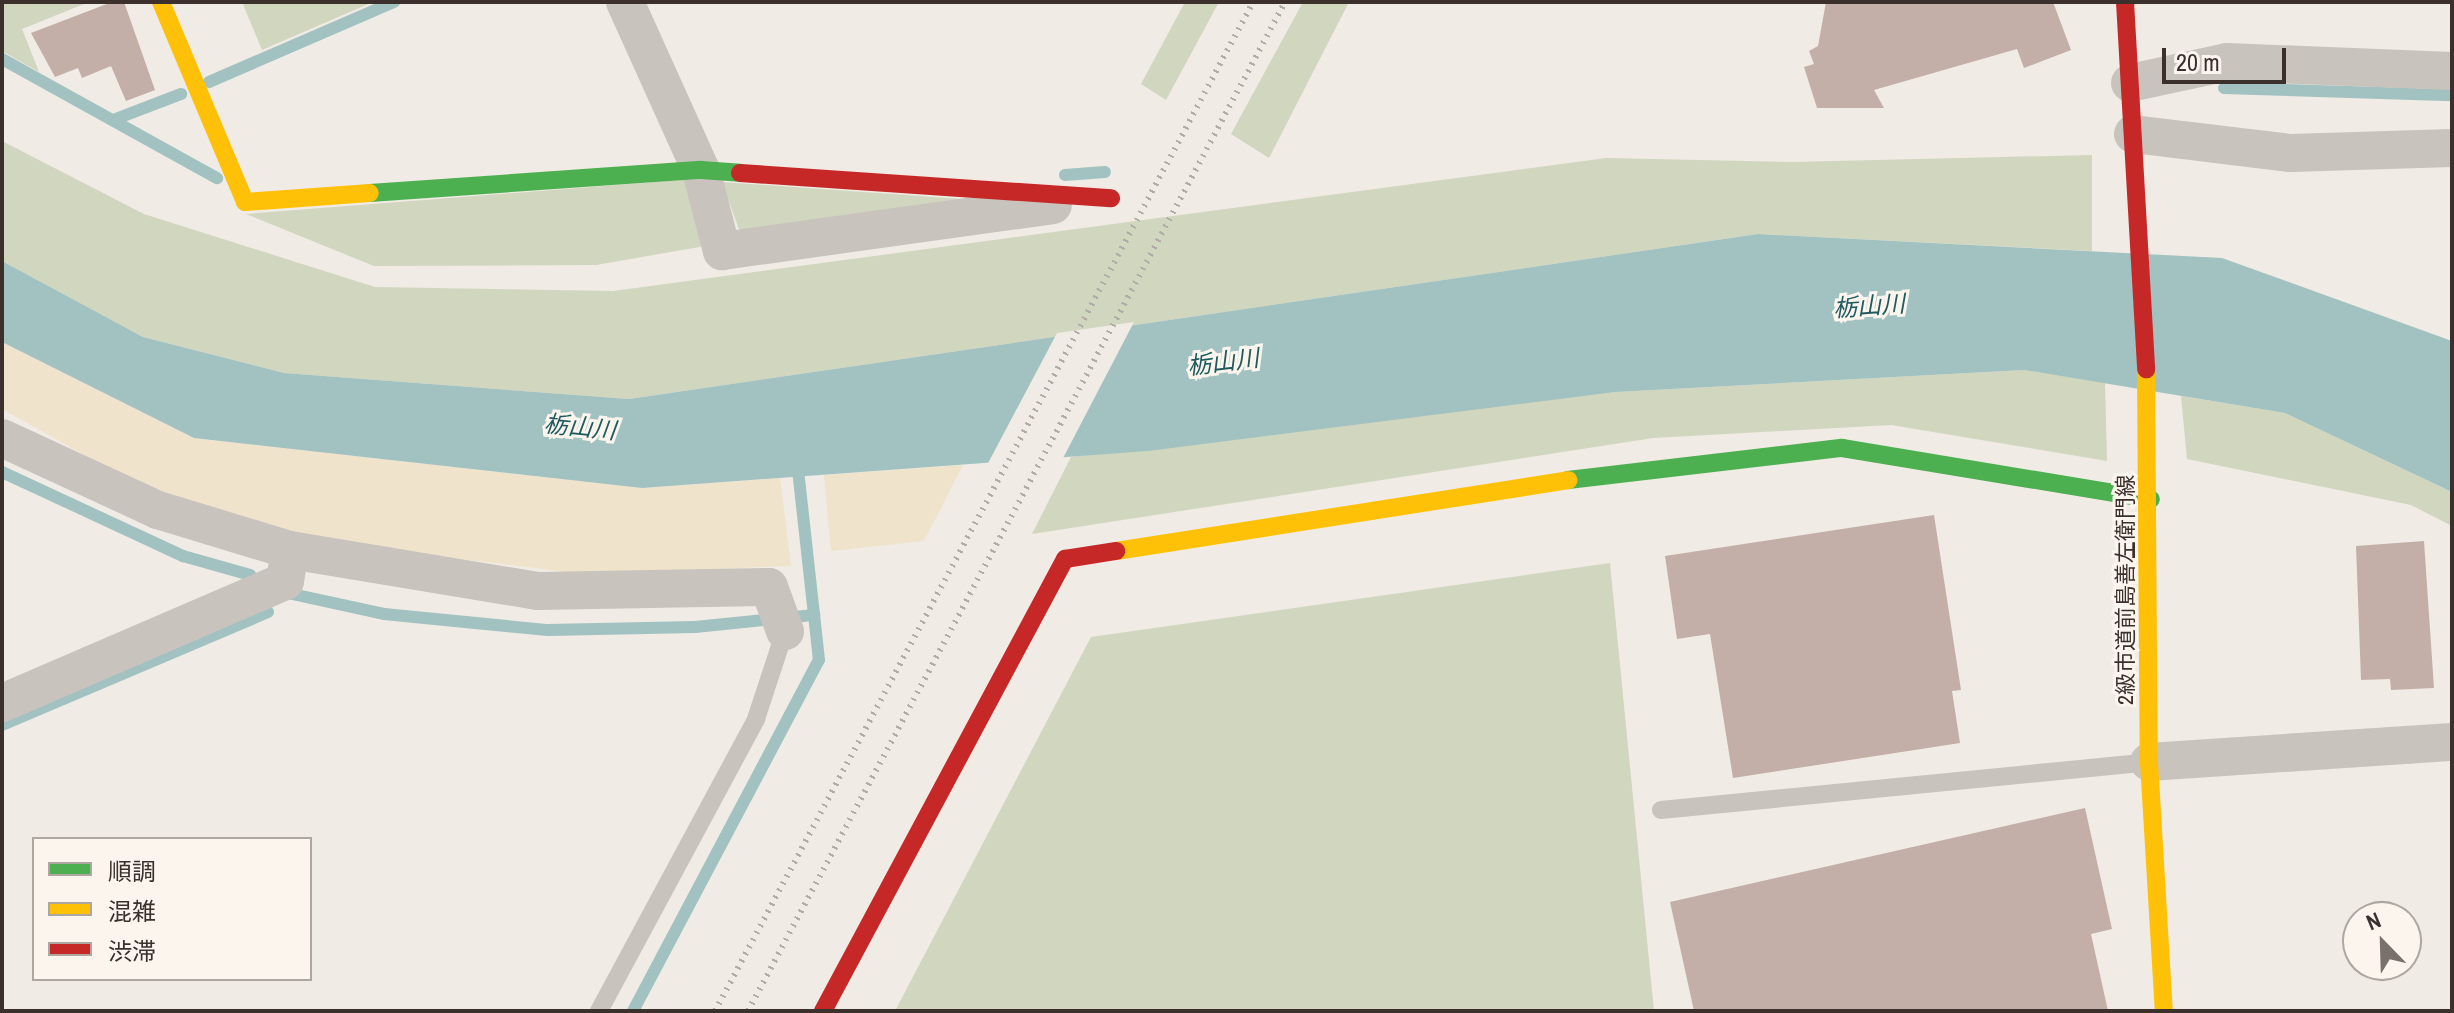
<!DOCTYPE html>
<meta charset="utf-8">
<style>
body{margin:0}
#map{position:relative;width:2454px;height:1013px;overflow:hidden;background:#f0ebe5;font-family:"Archivo Narrow","Noto Sans JP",sans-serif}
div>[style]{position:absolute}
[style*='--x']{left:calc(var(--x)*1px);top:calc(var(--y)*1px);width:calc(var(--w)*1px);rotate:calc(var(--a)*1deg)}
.green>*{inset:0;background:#d1d6bf}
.sand>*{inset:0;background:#efe3cc}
.water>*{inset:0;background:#a1c2c1}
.pier>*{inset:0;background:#f0ebe5}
.stream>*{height:12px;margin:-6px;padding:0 6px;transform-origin:6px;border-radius:6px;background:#a1c2c1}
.building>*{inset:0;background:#c3afa7}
.lane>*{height:18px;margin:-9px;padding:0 9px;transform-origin:9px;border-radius:9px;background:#c9c3be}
.street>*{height:38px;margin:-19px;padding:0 19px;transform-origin:19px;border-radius:19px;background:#c9c3be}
.fast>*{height:18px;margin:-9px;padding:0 9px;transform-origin:9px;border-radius:9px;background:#4caf50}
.slow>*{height:18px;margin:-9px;padding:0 9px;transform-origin:9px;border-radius:9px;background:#ffc107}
.jam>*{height:18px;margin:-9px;padding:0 9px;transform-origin:9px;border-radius:9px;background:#c62828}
.rail>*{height:6px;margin-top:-3px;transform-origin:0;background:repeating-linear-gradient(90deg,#b1aca8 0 2px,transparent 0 8px)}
span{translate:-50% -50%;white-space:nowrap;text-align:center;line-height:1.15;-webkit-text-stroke:6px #fbf5ee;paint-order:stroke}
.street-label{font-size:22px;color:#3b302b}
.water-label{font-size:24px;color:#1f5a5e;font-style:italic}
.frame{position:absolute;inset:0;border:4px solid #3b302b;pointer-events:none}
.legend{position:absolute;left:32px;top:837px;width:280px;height:144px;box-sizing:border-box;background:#fbf5ee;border:2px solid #aea6a0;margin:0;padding:10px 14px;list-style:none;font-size:24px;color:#3b302b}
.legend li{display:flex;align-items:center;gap:16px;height:40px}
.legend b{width:40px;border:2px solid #aea6a0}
.north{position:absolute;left:2342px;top:901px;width:80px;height:80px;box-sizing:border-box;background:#fbf5ee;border:2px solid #aea6a0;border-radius:50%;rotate:337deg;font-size:22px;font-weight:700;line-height:32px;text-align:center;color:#3b302b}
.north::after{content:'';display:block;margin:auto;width:28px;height:36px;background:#7a716c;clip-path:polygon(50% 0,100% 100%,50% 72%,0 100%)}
.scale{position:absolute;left:2162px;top:48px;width:124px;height:36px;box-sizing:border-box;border:4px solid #3b302b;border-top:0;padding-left:10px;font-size:24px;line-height:28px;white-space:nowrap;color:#3b302b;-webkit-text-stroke:6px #fbf5ee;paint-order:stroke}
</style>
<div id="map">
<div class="green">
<i style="clip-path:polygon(2px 2px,89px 2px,22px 29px,39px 72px,2px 51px)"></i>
<i style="clip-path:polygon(242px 2px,373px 2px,262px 50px)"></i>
<i style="clip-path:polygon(1185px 2px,1219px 2px,1166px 100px,1141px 84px)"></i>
<i style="clip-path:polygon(1303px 2px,1349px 2px,1269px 158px,1231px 134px)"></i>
<i style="clip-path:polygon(2px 141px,144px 214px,375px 287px,613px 291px,1606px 158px,1792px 162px,2092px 155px,2092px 251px,1758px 234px,629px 399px,284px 373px,143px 337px,2px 261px)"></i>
<i style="clip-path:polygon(693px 179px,711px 245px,596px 265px,374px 266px,246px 214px)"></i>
<i style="clip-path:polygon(722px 182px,990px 201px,741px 235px)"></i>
<i style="clip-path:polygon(2024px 370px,2105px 383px,2107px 461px,1891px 425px,1653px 438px,1032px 534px,1071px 457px,1616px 392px)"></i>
<i style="clip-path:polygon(2181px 396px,2285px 413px,2452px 492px,2452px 526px,2411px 505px,2187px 459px)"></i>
<i style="clip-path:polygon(1610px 563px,1654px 1011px,895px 1011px,1091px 637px)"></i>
</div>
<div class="sand">
<i style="clip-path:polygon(2px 342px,194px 438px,642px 488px,780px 478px,791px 566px,584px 574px,316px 541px,217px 513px,113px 471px,2px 409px)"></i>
<i style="clip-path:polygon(963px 465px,924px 541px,831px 551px,824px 475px)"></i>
</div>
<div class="water">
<i style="clip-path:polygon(1758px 234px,2222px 258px,2452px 341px,2452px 492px,2285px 413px,2024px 370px,1616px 392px,1148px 451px,642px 488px,194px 438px,2px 342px,2px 261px,143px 337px,284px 373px,629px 399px)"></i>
</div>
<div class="pier">
<i style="clip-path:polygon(1134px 322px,1061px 462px,986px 467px,1057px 333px)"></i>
</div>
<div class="stream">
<i style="--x:2;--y:59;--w:246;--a:29"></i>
<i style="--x:209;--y:82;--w:202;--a:-23.4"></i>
<i style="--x:2224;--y:88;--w:228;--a:1.8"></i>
<i style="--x:113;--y:120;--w:73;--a:-20.9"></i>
<i style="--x:1065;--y:175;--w:40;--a:-4.3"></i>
<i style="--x:2;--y:472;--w:200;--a:24.9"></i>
<i style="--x:183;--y:556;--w:70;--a:15.8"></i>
<i style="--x:283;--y:592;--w:103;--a:12.3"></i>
<i style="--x:384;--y:614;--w:165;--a:5.6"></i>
<i style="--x:548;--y:630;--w:147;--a:-1.2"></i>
<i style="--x:695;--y:627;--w:120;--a:-5.8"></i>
<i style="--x:2;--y:725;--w:289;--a:-23"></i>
<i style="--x:633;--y:1011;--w:397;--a:-62.1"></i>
<i style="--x:819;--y:660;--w:199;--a:-96.3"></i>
</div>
<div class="building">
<i style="clip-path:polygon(112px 2px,124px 2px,155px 90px,126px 101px,111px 66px,82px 78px,78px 68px,55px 77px,31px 33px)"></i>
<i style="clip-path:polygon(1826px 2px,2053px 2px,2071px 50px,2024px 68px,2017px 49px,1874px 90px,1884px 108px,1817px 108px,1804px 67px,1814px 64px,1809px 51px,1818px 46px)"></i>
<i style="clip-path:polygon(1934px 515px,1961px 690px,1952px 691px,1960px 743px,1733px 778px,1710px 634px,1677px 639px,1665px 556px)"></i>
<i style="clip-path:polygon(2424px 541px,2434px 688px,2391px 690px,2390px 679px,2361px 680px,2356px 546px)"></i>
<i style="clip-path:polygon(2085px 808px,2112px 929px,2091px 934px,2108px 1011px,1694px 1011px,1670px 902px)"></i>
</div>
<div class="lane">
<i style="--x:1661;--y:810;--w:490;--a:-5.6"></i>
<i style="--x:599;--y:1011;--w:332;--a:-61.7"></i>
<i style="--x:756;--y:719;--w:93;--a:-71.8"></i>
</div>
<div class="street">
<i style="--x:625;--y:2;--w:184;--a:65.7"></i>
<i style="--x:701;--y:170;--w:84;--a:75.5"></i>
<i style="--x:722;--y:251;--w:334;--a:-7.9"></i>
<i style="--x:2130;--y:83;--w:99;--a:-12.2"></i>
<i style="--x:2227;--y:62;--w:225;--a:2.3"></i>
<i style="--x:2133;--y:134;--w:159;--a:6.9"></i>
<i style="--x:2291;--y:153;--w:161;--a:-1.8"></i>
<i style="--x:2;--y:438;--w:172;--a:24.8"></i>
<i style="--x:158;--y:510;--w:138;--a:16.9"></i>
<i style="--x:290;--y:550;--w:251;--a:9.4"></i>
<i style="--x:538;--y:591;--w:231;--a:-1"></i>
<i style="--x:769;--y:587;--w:47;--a:70"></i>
<i style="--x:2;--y:703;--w:308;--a:-23.3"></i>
<i style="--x:285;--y:581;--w:31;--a:-81"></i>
<i style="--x:2149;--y:762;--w:304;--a:-3.8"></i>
</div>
<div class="fast">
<i style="--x:370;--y:193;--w:332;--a:-4"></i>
<i style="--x:701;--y:170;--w:39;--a:4"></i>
<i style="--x:1568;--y:480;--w:276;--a:-6.7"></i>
<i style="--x:1842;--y:448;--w:313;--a:9.4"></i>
</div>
<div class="slow">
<i style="--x:161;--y:2;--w:217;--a:67.2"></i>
<i style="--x:245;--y:202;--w:125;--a:-4.1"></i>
<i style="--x:2146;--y:369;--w:393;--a:89.6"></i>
<i style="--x:2149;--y:762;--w:249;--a:86.6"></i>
<i style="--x:1116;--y:551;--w:458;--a:-8.9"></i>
</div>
<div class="jam">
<i style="--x:2125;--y:2;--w:368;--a:86.7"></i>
<i style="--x:740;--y:173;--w:372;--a:3.9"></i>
<i style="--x:823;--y:1011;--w:513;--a:-61.84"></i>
<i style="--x:1065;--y:559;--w:52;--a:-8.9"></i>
</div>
<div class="rail">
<i style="--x:715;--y:1011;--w:1143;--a:-61.93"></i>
<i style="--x:748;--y:1011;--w:1143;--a:-61.98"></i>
</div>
<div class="street-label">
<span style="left:2126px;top:590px;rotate:-90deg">2級市道前島善左衛門線</span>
</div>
<div class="water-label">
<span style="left:1869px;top:306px;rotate:-4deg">栃山川</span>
<span style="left:1223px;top:362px;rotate:-7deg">栃山川</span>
<span style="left:580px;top:427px;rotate:6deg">栃山川</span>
</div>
<div class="frame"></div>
<ul class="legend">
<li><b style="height:10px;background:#4caf50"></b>順調</li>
<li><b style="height:10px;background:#ffc107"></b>混雑</li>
<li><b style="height:10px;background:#c62828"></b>渋滞</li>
</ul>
<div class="north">N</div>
<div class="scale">20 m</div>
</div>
